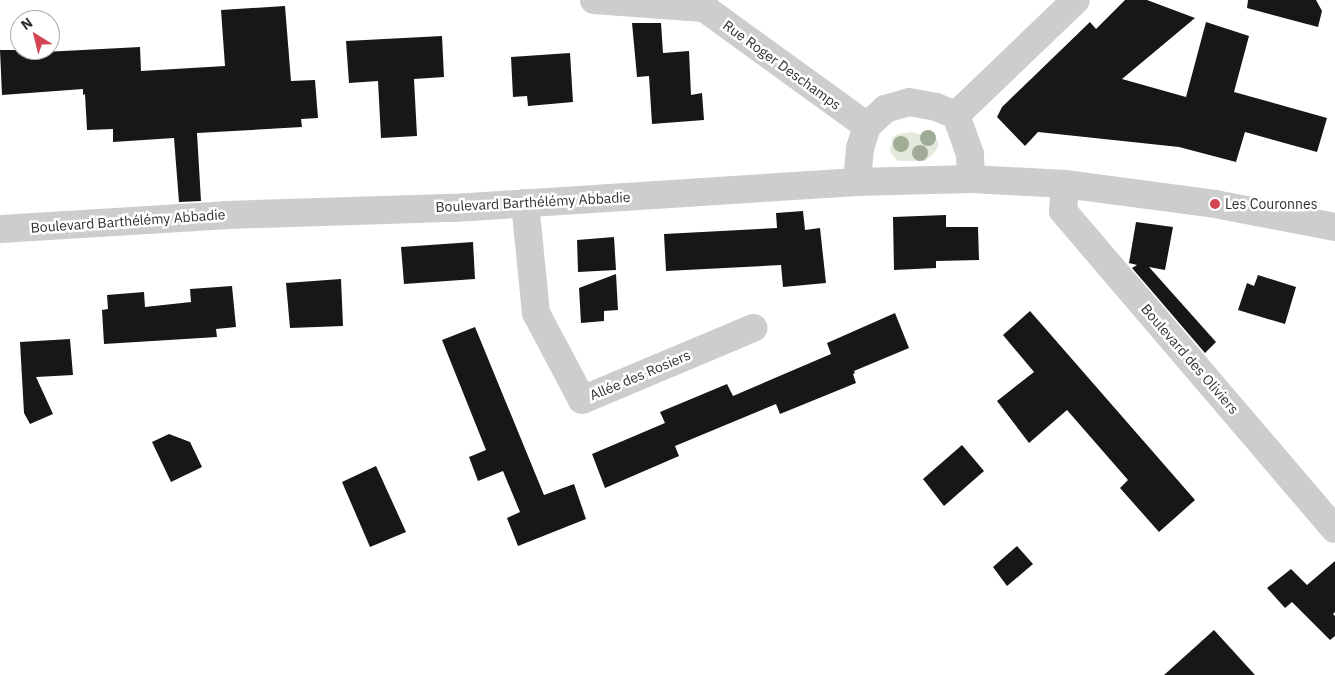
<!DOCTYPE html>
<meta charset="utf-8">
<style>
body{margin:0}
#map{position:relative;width:1335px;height:675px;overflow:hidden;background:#fff;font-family:"IBM Plex Sans",sans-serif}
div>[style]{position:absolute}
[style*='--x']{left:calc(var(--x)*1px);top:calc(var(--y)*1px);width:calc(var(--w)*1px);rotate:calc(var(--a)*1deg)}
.green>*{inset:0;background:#e3e9dd}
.building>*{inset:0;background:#171717}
.minor>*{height:28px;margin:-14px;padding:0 14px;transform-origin:14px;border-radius:14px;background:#cdcdcd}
.trees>*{width:16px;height:16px;margin:-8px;border-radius:50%;background:#a1ac96}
.dots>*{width:14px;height:14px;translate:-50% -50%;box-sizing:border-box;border:2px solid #fff;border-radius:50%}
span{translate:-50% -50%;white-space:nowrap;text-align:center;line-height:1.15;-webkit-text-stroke:5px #fff;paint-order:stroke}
.street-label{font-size:14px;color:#303030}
.poi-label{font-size:14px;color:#303030}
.left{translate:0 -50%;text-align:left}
.north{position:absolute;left:10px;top:10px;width:50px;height:50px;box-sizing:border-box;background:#fff;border:1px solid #acacac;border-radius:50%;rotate:324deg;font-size:14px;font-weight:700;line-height:20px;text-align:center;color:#303030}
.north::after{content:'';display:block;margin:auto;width:18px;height:22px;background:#d44553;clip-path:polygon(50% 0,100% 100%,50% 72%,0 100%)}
</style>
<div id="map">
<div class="green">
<i style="clip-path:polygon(912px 132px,936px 139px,939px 144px,935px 152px,925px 161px,898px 161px,890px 152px,892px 138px,898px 134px)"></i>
</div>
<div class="building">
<i style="clip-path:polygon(1125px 0,1147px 0,1195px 18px,1122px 79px,1186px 97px,1206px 22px,1249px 36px,1234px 92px,1327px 118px,1317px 152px,1245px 132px,1236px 162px,1179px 147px,1038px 132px,1025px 146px,997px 117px,1002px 107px,1090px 22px,1096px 29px)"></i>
<i style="clip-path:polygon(1248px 0,1316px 0,1322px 11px,1318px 27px,1247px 8px)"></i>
<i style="clip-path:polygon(285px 6px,291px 81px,315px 80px,318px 118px,301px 119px,302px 127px,197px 133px,201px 201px,179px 202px,174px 138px,113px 142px,113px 129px,87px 130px,85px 94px,83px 95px,83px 89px,2px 95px,0 50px,43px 50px,44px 52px,140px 47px,141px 71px,225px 66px,221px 10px)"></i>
<i style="clip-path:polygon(632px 23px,661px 23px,663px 53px,689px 51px,691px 95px,702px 93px,704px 120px,652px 124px,649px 76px,637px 77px)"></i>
<i style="clip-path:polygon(442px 36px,444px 77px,414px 79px,417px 136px,381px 138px,378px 81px,349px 83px,346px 41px)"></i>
<i style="clip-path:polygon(570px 53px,573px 102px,528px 106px,527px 96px,513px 97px,511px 57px)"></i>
<i style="clip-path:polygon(803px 211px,805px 230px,820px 228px,826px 283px,783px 287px,781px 265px,666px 271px,664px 234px,777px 228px,776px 213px)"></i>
<i style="clip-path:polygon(946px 215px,946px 227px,978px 227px,979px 260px,936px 261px,936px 268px,894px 270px,893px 217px)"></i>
<i style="clip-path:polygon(1136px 222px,1173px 227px,1165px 270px,1149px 267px,1216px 342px,1205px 353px,1132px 268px,1137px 265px,1129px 263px)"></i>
<i style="clip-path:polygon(614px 237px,616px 270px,578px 272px,577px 240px)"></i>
<i style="clip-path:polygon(473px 242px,475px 279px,404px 284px,401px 247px)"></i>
<i style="clip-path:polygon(616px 274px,618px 310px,604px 311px,604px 321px,581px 323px,579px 288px)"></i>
<i style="clip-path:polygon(1258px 275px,1296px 287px,1285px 324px,1238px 310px,1247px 283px,1254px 286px)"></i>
<i style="clip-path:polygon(341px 279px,343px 326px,290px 328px,286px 283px)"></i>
<i style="clip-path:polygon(232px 286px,236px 327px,216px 329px,217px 337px,104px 344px,102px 310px,108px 309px,107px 295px,144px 292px,145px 307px,191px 302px,190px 289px)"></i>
<i style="clip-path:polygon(1030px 311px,1195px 500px,1159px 532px,1120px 488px,1128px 480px,1067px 410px,1029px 443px,997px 401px,1034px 372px,1003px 335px)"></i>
<i style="clip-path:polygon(895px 313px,909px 348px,854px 371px,855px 373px,853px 374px,856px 383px,780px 414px,776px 404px,675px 446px,679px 456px,605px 488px,592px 454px,665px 423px,660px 412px,727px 384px,733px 396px,831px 354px,827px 343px)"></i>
<i style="clip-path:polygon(475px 327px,544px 495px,574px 484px,586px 519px,518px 546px,507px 518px,520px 512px,503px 471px,478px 481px,469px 457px,486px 450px,442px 340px)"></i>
<i style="clip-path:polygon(70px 339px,73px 375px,36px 377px,53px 414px,30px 424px,24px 413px,20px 342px)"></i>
<i style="clip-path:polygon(169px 434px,190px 442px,202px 467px,171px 482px,152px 442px)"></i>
<i style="clip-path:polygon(962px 445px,984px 471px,944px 506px,923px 479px)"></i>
<i style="clip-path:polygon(376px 466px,406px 532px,370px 547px,342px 482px)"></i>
<i style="clip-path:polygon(1017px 546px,1033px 564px,1007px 586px,993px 567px)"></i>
<i style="clip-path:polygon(1335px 561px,1335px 612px,1333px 614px,1335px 616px,1335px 636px,1330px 640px,1292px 602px,1285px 608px,1267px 588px,1291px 569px,1307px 585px)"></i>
<i style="clip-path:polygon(1214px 630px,1255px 675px,1164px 675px)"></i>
</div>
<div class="minor">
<i style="--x:594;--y:0;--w:110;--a:4.2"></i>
<i style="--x:704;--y:0;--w:8;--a:90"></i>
<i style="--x:704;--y:8;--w:201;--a:35.9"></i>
<i style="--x:956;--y:115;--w:166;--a:-43.8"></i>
<i style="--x:857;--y:182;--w:34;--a:-85"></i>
<i style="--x:860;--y:148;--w:23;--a:-72"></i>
<i style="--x:867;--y:126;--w:25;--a:-43"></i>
<i style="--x:885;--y:109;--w:25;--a:-16"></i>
<i style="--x:909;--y:102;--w:27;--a:10"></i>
<i style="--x:936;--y:107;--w:22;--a:22"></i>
<i style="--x:956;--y:115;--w:41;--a:70.3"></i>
<i style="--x:970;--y:154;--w:25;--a:88"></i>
<i style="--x:1065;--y:184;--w:27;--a:94"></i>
<i style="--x:1063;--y:211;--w:418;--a:49.5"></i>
<i style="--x:525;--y:203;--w:111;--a:84.3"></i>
<i style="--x:536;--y:313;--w:98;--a:62.1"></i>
<i style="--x:582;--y:400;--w:186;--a:-22.8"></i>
<i style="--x:0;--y:229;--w:226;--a:-3.5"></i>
<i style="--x:226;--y:215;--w:228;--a:-1.8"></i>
<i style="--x:454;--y:208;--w:404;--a:-3.7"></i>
<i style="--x:857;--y:182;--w:114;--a:-1.5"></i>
<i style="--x:971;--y:179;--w:94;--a:3"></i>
<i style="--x:1065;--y:184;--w:151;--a:7.6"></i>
<i style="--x:1215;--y:204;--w:122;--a:10.9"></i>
</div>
<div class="trees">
<i style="left:928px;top:138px"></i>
<i style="left:901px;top:144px"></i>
<i style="left:920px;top:153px"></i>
</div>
<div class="dots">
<i style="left:1215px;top:204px;background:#d44553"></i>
</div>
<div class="street-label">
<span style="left:782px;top:65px;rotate:36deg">Rue Roger Deschamps</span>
<span style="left:533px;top:202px;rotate:-3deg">Boulevard Barthélémy Abbadie</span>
<span style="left:128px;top:221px;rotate:-4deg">Boulevard Barthélémy Abbadie</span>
<span style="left:1190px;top:359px;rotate:49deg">Boulevard des Oliviers</span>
<span style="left:640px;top:375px;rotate:-23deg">Allée des Rosiers</span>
</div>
<div class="poi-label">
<span class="left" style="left:1225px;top:204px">Les Couronnes</span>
</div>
<div class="north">N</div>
</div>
